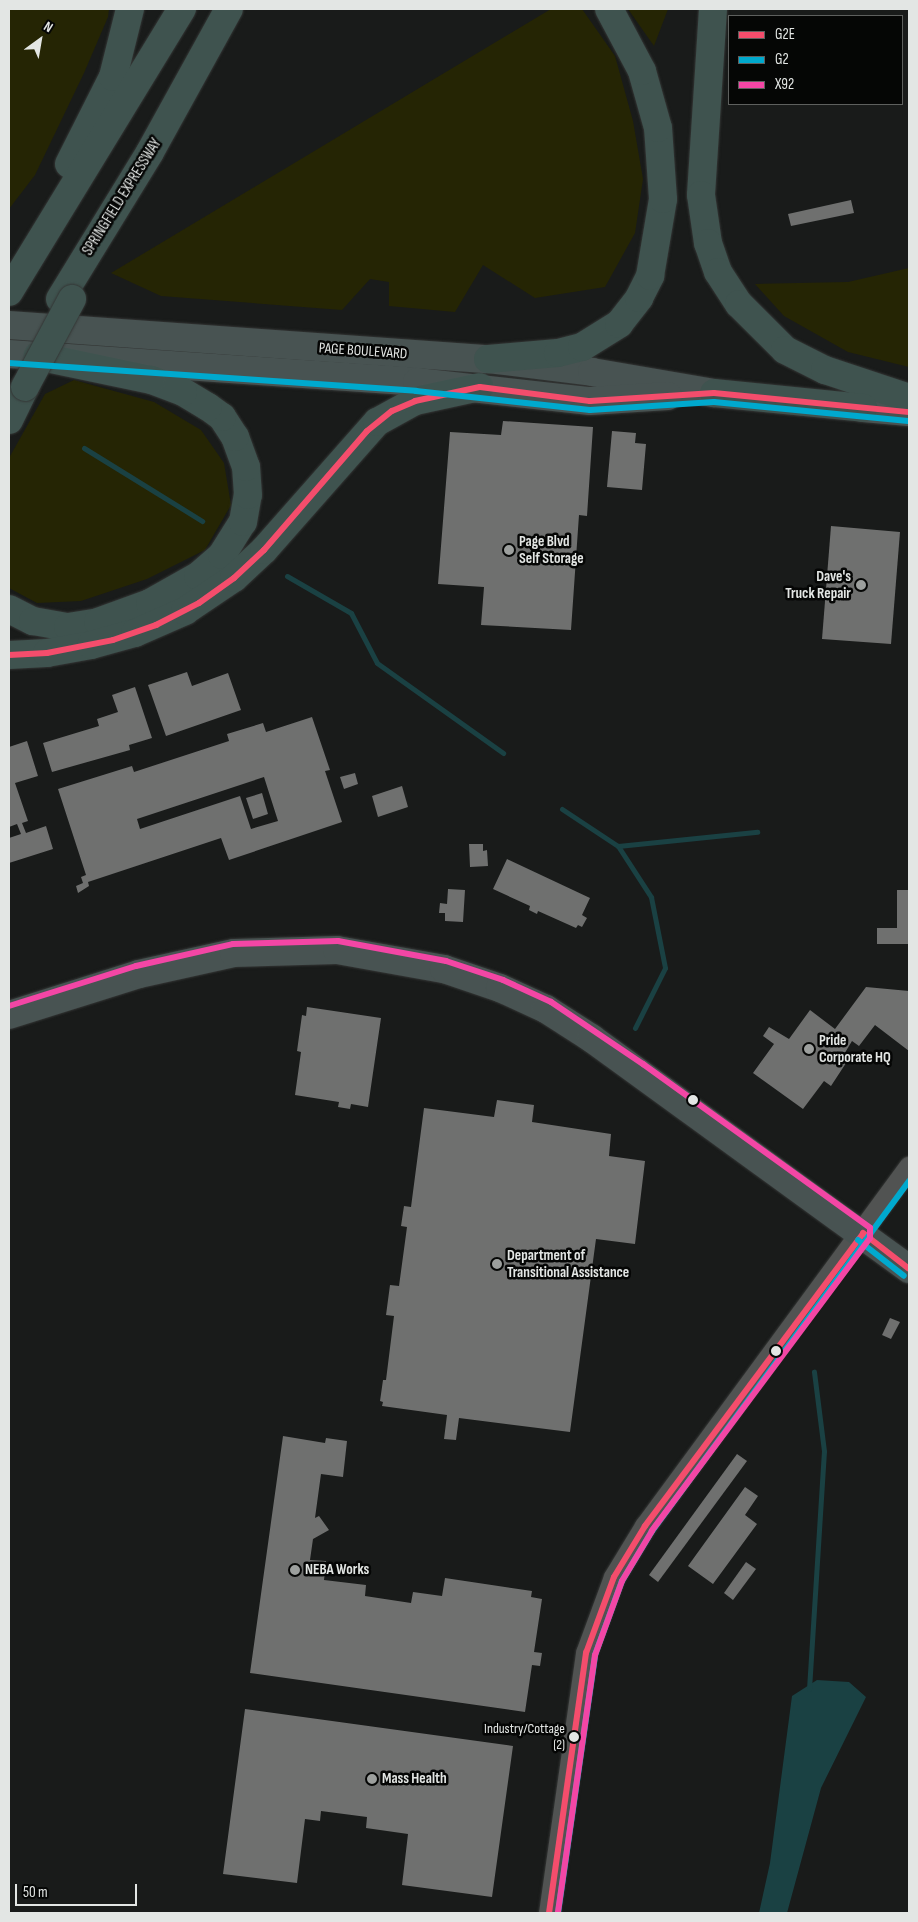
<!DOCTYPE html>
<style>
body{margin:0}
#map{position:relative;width:918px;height:1922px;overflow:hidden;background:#191b1a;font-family:"Sofia Sans Condensed",sans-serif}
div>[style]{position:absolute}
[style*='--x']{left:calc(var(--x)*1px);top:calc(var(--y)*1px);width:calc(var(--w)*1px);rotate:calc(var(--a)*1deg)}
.green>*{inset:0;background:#252504}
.water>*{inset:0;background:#1a4143}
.stream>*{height:5px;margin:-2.5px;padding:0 2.5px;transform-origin:2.5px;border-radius:2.5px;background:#1a4143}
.building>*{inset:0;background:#6f706f}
.roads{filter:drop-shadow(0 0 1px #343635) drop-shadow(0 0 1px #343635)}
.minor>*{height:21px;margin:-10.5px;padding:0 10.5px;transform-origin:10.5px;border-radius:10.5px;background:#515352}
.major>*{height:28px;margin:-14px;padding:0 14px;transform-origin:14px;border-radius:14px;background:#485352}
.highway>*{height:28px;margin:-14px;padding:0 14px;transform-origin:14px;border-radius:14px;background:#3f534f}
.bridges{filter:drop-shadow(0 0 1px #343635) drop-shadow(0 0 1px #343635)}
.highway-bridge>*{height:28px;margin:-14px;padding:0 14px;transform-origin:14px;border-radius:14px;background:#3f534f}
.bus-1>*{height:6px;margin:-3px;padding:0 3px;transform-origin:3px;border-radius:3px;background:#f44d6c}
.bus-2>*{height:6px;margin:-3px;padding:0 3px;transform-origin:3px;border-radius:3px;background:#00a9ce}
.bus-3>*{height:6px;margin:-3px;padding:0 3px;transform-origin:3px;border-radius:3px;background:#f346a5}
.dots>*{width:14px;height:14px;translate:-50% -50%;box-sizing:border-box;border:2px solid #050605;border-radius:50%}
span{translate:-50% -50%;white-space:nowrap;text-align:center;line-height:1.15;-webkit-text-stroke:5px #050605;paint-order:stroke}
.bus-label{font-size:14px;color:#e3e6e4}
.right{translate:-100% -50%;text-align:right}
.street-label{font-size:15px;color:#e3e6e4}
.poi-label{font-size:15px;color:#e3e6e4;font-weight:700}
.left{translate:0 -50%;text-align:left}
.frame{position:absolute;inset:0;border:10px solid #e3e6e4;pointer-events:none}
.legend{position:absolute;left:728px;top:15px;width:175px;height:90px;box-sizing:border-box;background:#050605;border:1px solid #5e605e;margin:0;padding:6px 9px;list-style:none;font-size:15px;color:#e3e6e4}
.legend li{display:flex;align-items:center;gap:10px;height:25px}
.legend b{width:25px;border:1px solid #5e605e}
.north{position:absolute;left:15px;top:15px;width:50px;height:50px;-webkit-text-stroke:4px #050605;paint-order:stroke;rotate:32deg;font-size:14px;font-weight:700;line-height:20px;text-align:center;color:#e3e6e4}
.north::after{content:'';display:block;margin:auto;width:18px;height:22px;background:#e3e6e4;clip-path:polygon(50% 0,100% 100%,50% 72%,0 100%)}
.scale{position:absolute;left:15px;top:1884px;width:122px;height:22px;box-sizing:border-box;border:2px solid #e3e6e4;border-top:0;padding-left:6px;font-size:15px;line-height:18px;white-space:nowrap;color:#e3e6e4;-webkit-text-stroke:4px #050605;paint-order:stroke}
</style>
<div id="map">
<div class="green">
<i style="clip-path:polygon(9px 9px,109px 9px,108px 17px,84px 73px,35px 175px,9px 209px)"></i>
<i style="clip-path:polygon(551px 9px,582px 9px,615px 56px,633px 121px,643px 179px,635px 233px,605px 287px,535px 298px,483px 265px,455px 312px,389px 306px,389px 282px,370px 279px,342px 310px,161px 296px,111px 273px)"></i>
<i style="clip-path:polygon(628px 9px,668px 9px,654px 46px)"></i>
<i style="clip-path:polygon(909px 268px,909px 367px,848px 352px,784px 316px,755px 284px,848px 282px)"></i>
<i style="clip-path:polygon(74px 380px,154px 402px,201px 430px,224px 463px,231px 505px,205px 550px,147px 579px,81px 601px,37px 603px,9px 588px,9px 458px,45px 394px)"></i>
</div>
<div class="water">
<i style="clip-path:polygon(817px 1680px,849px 1682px,866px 1697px,821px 1788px,787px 1913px,759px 1913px,770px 1863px,792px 1696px)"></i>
</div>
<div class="stream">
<i style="--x:84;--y:448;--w:139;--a:31.7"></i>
<i style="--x:287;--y:576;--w:74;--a:30"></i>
<i style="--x:351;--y:613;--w:56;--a:62.5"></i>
<i style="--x:377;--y:663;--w:155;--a:35.5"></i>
<i style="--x:562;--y:809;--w:67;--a:33.5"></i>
<i style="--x:618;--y:846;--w:61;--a:57.1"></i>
<i style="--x:651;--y:897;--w:72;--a:78.8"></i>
<i style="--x:665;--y:968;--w:67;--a:116.6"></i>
<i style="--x:618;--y:846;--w:140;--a:-5.8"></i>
<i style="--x:809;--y:1689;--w:238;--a:-86.4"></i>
<i style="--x:824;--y:1451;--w:80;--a:-97.2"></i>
</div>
<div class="building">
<i style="clip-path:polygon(851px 200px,854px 213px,791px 226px,788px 214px)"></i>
<i style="clip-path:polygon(503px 421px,593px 427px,587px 516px,579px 515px,571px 630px,481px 625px,484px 587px,438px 584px,450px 432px,501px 435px)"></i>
<i style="clip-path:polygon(612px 431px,636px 433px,635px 443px,646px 444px,642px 490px,607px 487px)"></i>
<i style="clip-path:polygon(831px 526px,900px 532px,891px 644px,822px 639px)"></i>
<i style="clip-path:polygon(187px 672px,192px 686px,228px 673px,241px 710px,166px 736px,148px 685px)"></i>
<i style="clip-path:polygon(135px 687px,152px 738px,129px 745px,130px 750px,52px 772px,43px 743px,99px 726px,97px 719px,118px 712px,112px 695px)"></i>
<i style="clip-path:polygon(evenodd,312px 717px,330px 770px,325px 771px,342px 822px,229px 860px,221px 838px,88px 882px,89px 886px,78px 893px,76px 886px,83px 883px,81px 877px,86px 875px,58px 789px,132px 766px,134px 772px,229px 741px,227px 734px,263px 723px,266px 732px,312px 717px,264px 777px,278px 821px,251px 829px,240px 796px,140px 829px,137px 819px,264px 777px)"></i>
<i style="clip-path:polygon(27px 741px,38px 776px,15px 783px,28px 821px,22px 823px,26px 833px,46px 826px,53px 849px,9px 863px,9px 838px,21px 834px,17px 824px,9px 827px,9px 747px)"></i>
<i style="clip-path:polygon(355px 773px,358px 784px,344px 789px,340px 777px)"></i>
<i style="clip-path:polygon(402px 786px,408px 807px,378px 817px,372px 796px)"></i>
<i style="clip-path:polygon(262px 793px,268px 814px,253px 819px,246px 798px)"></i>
<i style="clip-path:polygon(469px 844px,483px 844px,483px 851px,487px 850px,488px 866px,470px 867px)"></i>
<i style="clip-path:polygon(507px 859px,590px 898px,582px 915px,587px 918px,582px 927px,578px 925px,576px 928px,538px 911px,537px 914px,529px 910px,530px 906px,493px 889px)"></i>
<i style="clip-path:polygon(448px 889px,465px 890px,463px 922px,445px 921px,445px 913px,439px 913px,440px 903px,447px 904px)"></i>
<i style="clip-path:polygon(897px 890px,909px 890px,909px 944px,877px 944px,877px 928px,897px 928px)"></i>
<i style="clip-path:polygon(866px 987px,909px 991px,909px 1051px,875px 1025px,859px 1046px,852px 1041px,843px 1056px,848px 1060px,831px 1086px,824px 1081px,803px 1109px,753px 1073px,774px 1044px,763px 1036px,769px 1027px,789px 1039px,810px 1010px,835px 1029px)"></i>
<i style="clip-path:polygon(307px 1007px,381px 1018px,368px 1107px,351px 1104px,350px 1109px,338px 1107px,339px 1102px,295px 1095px,301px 1052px,297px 1051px,302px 1015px,306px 1016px)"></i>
<i style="clip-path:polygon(497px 1100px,534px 1105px,532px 1122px,611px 1134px,609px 1156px,645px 1161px,635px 1244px,596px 1239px,570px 1432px,459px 1418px,456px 1440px,444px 1439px,447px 1415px,382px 1406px,383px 1402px,380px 1401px,383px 1380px,386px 1380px,394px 1316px,386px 1315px,390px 1285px,399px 1286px,407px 1227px,401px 1226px,404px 1206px,411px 1207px,424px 1108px,494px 1117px)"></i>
<i style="clip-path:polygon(890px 1318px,900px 1322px,891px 1339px,882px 1335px)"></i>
<i style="clip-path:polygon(283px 1436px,325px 1443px,326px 1438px,347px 1441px,343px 1477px,321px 1474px,315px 1518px,319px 1516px,329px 1530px,313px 1539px,310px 1560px,326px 1561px,324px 1580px,366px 1585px,365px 1596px,411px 1603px,413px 1592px,442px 1596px,445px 1578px,532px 1591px,531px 1597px,542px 1599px,534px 1652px,542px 1653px,540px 1666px,532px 1665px,525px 1712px,250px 1673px)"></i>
<i style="clip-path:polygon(737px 1454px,747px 1461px,658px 1582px,649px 1575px)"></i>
<i style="clip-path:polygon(745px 1487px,758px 1496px,745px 1515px,757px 1524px,713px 1584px,688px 1566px)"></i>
<i style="clip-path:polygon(746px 1562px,756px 1569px,733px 1600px,724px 1593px)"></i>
<i style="clip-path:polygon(245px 1709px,513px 1746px,492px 1897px,402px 1885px,408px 1834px,366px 1828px,367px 1817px,321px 1811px,320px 1821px,305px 1819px,297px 1883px,223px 1874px)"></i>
</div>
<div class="roads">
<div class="minor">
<i style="--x:549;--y:1913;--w:263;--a:-81.9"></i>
<i style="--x:586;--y:1653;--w:81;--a:-69.8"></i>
<i style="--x:614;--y:1577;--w:60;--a:-58.7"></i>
<i style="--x:645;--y:1526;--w:446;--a:-53.7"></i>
</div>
<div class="major">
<i style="--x:9;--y:325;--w:480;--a:4.1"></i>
<i style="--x:488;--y:359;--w:105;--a:7.1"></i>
<i style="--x:592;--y:372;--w:124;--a:9.8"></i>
<i style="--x:9;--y:354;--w:409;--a:3.9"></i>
<i style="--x:417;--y:382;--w:174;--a:6.3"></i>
<i style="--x:590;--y:401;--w:78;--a:-3.7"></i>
<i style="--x:863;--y:408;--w:46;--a:5"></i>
<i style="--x:9;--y:1015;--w:136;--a:-17.5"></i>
<i style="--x:139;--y:974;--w:97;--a:-12.5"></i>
<i style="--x:234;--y:953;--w:103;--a:-1.7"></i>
<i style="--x:337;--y:950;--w:109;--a:10.1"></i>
<i style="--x:444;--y:969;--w:59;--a:18.7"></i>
<i style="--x:500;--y:988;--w:51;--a:24.5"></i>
<i style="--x:546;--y:1009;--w:54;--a:32.8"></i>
<i style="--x:591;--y:1038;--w:393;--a:36"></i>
</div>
<div class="highway">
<i style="--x:713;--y:9;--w:186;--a:93.7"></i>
<i style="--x:701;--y:195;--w:49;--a:81.7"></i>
<i style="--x:708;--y:243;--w:31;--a:71"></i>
<i style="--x:718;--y:272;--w:38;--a:57"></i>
<i style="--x:739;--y:304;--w:65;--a:45"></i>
<i style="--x:785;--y:350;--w:45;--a:26.6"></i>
<i style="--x:825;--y:370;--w:89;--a:18.4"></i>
<i style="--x:69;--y:164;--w:97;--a:-63.2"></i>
<i style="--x:113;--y:77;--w:70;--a:-76"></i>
<i style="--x:9;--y:292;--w:332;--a:-58.6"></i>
<i style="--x:60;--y:299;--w:172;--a:-58.5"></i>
<i style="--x:150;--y:152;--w:163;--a:-61.1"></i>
<i style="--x:488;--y:359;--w:70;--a:-4.9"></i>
<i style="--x:558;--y:353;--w:25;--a:-14"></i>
<i style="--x:582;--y:347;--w:44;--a:-31.9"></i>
<i style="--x:619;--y:324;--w:33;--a:-52"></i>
<i style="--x:639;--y:298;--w:25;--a:-63"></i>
<i style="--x:650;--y:276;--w:78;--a:-80.4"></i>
<i style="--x:663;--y:199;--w:71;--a:-94"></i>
<i style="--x:658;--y:128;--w:59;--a:-105.7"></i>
<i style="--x:642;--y:71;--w:70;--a:-118"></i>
<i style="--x:714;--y:393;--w:150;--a:5.7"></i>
<i style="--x:9;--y:420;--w:37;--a:-64"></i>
<i style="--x:9;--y:609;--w:27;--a:27"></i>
<i style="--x:33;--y:621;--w:36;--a:10"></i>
<i style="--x:68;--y:627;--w:30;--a:-9"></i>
<i style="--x:98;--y:622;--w:55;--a:-20.1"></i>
<i style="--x:150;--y:603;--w:55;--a:-29.4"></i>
<i style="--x:198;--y:576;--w:32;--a:-41"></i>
<i style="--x:222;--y:555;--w:39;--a:-58"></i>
<i style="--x:243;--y:522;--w:27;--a:-80"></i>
<i style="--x:248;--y:495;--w:28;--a:-94"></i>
<i style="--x:246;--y:467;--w:32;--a:-110"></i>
<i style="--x:235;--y:437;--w:24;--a:-123"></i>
<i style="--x:222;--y:417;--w:17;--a:-144"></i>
<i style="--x:208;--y:407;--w:29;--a:-149"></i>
<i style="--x:183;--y:392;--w:34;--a:-159"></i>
<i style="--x:151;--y:380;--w:116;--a:-168.1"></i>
<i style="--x:9;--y:655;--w:38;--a:-3"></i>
<i style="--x:47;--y:653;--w:45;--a:-10.3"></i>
<i style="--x:91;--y:645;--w:46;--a:-15.3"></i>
<i style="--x:135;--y:633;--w:55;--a:-23.7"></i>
<i style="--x:185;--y:611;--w:59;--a:-34"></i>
<i style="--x:234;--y:578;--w:41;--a:-43"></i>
<i style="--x:264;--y:550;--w:171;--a:-48.6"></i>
<i style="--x:377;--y:422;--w:43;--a:-28.9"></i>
<i style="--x:415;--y:401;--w:66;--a:-12.2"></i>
</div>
</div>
<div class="bridges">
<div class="highway-bridge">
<i style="--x:25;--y:387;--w:100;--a:-61.9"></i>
</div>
</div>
<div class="bus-1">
<i style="--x:9;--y:655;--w:38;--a:-3"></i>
<i style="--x:47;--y:653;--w:67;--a:-11.1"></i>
<i style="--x:113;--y:640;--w:46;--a:-19.2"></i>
<i style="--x:156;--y:625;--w:48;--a:-27.1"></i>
<i style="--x:199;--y:603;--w:43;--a:-35.5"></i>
<i style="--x:234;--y:578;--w:41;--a:-43"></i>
<i style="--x:264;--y:550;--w:157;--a:-49.1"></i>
<i style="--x:367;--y:431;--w:32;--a:-39"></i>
<i style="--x:392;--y:411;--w:25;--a:-23"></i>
<i style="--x:415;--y:401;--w:66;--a:-12.2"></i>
<i style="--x:480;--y:387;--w:111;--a:7.3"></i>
<i style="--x:590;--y:401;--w:124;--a:-3.7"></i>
<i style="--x:714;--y:393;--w:196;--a:5.6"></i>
<i style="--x:549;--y:1913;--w:263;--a:-81.9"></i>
<i style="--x:586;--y:1653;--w:81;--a:-69.8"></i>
<i style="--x:614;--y:1577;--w:60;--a:-58.7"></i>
<i style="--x:645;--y:1526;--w:365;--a:-53.3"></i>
<i style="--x:863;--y:1233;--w:58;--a:38"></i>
</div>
<div class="bus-2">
<i style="--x:9;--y:363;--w:408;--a:3.9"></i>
<i style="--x:416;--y:391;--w:175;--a:6.2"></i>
<i style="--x:590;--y:410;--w:124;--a:-3.7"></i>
<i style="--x:714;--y:402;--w:195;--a:5.6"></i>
<i style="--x:858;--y:1240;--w:58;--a:38"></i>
<i style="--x:558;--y:1913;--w:261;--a:-81.8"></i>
<i style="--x:595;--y:1655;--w:79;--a:-70"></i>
<i style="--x:622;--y:1581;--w:58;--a:-59"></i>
<i style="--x:652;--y:1531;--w:434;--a:-53.7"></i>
</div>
<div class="bus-3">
<i style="--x:9;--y:1006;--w:133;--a:-17.5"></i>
<i style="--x:136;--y:966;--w:99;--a:-12.8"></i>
<i style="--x:233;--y:944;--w:105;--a:-1.6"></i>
<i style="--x:338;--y:941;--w:110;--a:10.5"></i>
<i style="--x:446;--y:961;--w:60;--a:18.4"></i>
<i style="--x:503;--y:980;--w:53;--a:24.6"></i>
<i style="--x:551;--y:1002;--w:111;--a:34"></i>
<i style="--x:643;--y:1064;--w:280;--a:35.8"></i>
<i style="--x:870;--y:1228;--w:10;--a:90"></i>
<i style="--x:870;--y:1238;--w:365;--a:126.7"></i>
<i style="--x:652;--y:1531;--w:58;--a:121"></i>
<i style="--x:622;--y:1581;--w:79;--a:110"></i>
<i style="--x:595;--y:1655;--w:261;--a:98.2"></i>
</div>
<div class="dots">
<i style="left:509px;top:550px;background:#9c9f9d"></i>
<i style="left:861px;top:585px;background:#9c9f9d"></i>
<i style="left:809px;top:1049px;background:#9c9f9d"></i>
<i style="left:693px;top:1100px;background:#e3e6e4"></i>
<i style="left:497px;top:1264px;background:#9c9f9d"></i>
<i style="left:776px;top:1351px;background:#e3e6e4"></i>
<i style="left:295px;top:1570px;background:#9c9f9d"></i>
<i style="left:574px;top:1737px;background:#e3e6e4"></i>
<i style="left:372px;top:1779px;background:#9c9f9d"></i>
</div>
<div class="bus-label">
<span class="right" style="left:565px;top:1737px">Industry/Cottage<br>(2)</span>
</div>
<div class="street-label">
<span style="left:122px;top:197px;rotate:-58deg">SPRINGFIELD EXPRESSWAY</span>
<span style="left:363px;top:351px;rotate:4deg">PAGE BOULEVARD</span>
</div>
<div class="poi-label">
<span class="left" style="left:519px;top:550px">Page Blvd<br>Self Storage</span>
<span class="right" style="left:851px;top:585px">Dave's<br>Truck Repair</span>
<span class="left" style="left:819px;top:1049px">Pride<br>Corporate HQ</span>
<span class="left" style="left:507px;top:1264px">Department of<br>Transitional Assistance</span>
<span class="left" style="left:305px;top:1570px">NEBA Works</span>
<span class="left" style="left:382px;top:1779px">Mass Health</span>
</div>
<div class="frame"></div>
<ul class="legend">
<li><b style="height:6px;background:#f44d6c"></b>G2E</li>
<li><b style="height:6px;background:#00a9ce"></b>G2</li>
<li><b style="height:6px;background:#f346a5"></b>X92</li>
</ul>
<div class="north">N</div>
<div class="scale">50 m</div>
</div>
